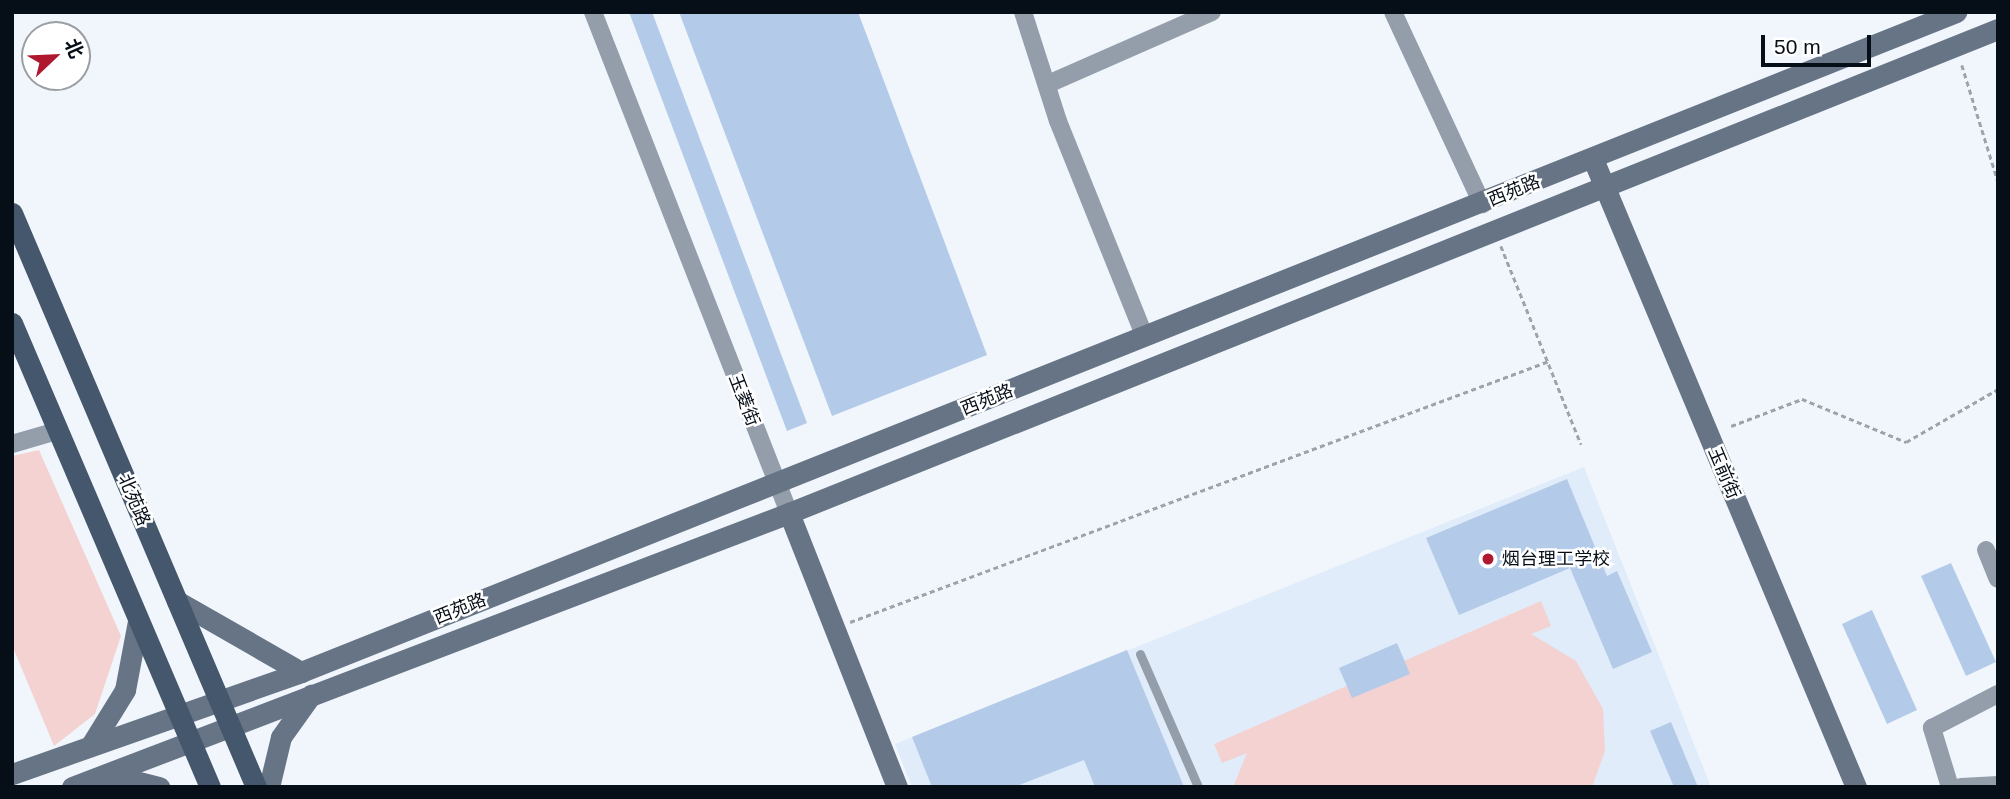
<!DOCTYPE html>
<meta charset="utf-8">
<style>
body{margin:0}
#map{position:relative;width:2010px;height:799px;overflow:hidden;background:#f1f6fc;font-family:Arial,"Noto Sans SC",sans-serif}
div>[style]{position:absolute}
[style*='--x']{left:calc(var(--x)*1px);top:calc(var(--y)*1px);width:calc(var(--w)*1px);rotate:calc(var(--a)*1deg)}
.built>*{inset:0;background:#e0ecfa}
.green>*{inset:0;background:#f3d2d1}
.building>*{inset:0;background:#b3cbe8}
.path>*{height:2.5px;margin-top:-1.25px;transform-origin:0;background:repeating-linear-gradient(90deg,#9da3aa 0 5px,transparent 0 8.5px)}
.lane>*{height:9px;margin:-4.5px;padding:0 4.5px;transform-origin:4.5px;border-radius:4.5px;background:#949eab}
.street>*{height:18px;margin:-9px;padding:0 9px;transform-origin:9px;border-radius:9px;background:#949eab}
.secondary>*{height:21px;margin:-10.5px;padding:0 10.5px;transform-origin:10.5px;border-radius:10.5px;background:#667486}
.primary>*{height:21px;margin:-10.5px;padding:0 10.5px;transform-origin:10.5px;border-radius:10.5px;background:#45576c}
.dots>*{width:19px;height:19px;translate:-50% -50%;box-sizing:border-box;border:4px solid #fff;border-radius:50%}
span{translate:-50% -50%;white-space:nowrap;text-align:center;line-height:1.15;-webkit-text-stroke:5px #fff;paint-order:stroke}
.street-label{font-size:18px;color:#060e18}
.poi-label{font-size:18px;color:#060e18}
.left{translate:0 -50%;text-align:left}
.frame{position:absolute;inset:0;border:14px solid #060e18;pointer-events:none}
.north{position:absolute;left:21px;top:21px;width:70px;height:70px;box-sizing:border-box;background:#fff;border:2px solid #9b9fa3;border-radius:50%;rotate:67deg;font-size:19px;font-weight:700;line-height:28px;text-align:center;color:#060e18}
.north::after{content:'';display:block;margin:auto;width:24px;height:32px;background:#ae1930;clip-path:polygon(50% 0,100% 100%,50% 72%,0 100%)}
.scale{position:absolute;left:1761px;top:35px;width:110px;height:32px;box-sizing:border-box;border:4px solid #060e18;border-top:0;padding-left:9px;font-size:21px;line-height:24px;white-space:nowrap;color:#060e18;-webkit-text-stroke:5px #fff;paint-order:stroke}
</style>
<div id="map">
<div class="built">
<i style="clip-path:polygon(1584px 467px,1711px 787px,912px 787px,895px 744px)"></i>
</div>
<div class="green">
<i style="clip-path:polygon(39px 450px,121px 636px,95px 714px,54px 746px,12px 645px,12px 456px)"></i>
<i style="clip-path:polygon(1541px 601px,1551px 626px,1531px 634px,1576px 661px,1603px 709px,1605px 751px,1592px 787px,1233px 787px,1247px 753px,1222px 763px,1214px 744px)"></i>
</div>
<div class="building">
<i style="clip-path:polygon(629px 12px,652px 12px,807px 423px,787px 431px)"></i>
<i style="clip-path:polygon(679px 12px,858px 12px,987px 355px,832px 416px)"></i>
<i style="clip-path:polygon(1567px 479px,1607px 576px,1617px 571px,1652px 652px,1613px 669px,1570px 568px,1459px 615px,1426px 538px)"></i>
<i style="clip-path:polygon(1951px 563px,1996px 662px,1966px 676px,1921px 576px)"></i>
<i style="clip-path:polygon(1872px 610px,1917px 710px,1887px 724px,1842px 624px)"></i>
<i style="clip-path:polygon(1397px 643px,1410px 674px,1352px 698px,1339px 668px)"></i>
<i style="clip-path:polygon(1127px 650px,1184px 787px,1095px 787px,1084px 760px,1014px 787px,932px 787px,912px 737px)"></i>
<i style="clip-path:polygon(1671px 722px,1698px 787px,1674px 787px,1650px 731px)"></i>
</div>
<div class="path">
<i style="--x:1962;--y:65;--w:121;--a:72.8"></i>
<i style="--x:1501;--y:246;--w:214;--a:68"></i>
<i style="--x:1731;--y:426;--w:76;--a:-20.8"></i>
<i style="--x:1802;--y:399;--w:113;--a:22.5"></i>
<i style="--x:1906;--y:442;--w:106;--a:-29.9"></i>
<i style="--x:850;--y:622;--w:746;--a:-20.48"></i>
</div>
<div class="lane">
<i style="--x:1140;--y:654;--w:145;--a:66.4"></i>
</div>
<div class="street">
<i style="--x:593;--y:12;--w:538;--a:68.63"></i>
<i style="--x:1023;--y:12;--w:114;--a:72.2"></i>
<i style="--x:1058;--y:121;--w:233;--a:68.1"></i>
<i style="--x:1393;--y:12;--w:212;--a:65.1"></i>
<i style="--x:1048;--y:84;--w:179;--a:-23.7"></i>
<i style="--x:12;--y:444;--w:47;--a:-16.1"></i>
<i style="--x:1986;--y:550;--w:31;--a:68"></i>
<i style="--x:1950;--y:787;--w:62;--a:-107"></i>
<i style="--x:1932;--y:728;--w:74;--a:-27.3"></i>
<i style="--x:1961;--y:787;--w:37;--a:-3"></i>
</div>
<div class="secondary">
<i style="--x:1593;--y:159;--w:681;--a:67.28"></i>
<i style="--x:789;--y:513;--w:295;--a:68.5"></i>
<i style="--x:177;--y:601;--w:143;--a:29.8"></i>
<i style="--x:91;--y:745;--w:65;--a:-58.3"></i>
<i style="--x:125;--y:690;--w:70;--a:-79.3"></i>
<i style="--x:12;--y:774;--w:306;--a:-19.4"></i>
<i style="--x:301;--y:672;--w:1782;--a:-21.74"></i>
<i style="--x:107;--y:774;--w:54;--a:14"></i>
<i style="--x:72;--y:787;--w:768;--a:-20.91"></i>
<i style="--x:789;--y:513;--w:1302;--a:-21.82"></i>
<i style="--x:269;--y:787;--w:51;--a:-76.5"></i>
<i style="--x:281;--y:737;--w:52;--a:-54.5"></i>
</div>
<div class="primary">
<i style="--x:12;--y:213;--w:624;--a:66.97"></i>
<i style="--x:12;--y:323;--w:504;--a:66.89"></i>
</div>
<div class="dots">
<i style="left:1488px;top:559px;background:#ae1930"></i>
</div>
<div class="street-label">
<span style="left:1514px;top:191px;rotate:-22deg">西苑路</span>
<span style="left:744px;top:400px;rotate:69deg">玉菱街</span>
<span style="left:987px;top:400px;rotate:-22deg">西苑路</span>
<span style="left:1724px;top:473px;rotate:67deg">玉前街</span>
<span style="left:134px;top:500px;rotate:67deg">北苑路</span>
<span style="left:460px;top:609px;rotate:-22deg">西苑路</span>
</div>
<div class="poi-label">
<span class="left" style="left:1502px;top:559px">烟台理工学校</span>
</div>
<div class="frame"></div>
<div class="north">北</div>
<div class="scale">50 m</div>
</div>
